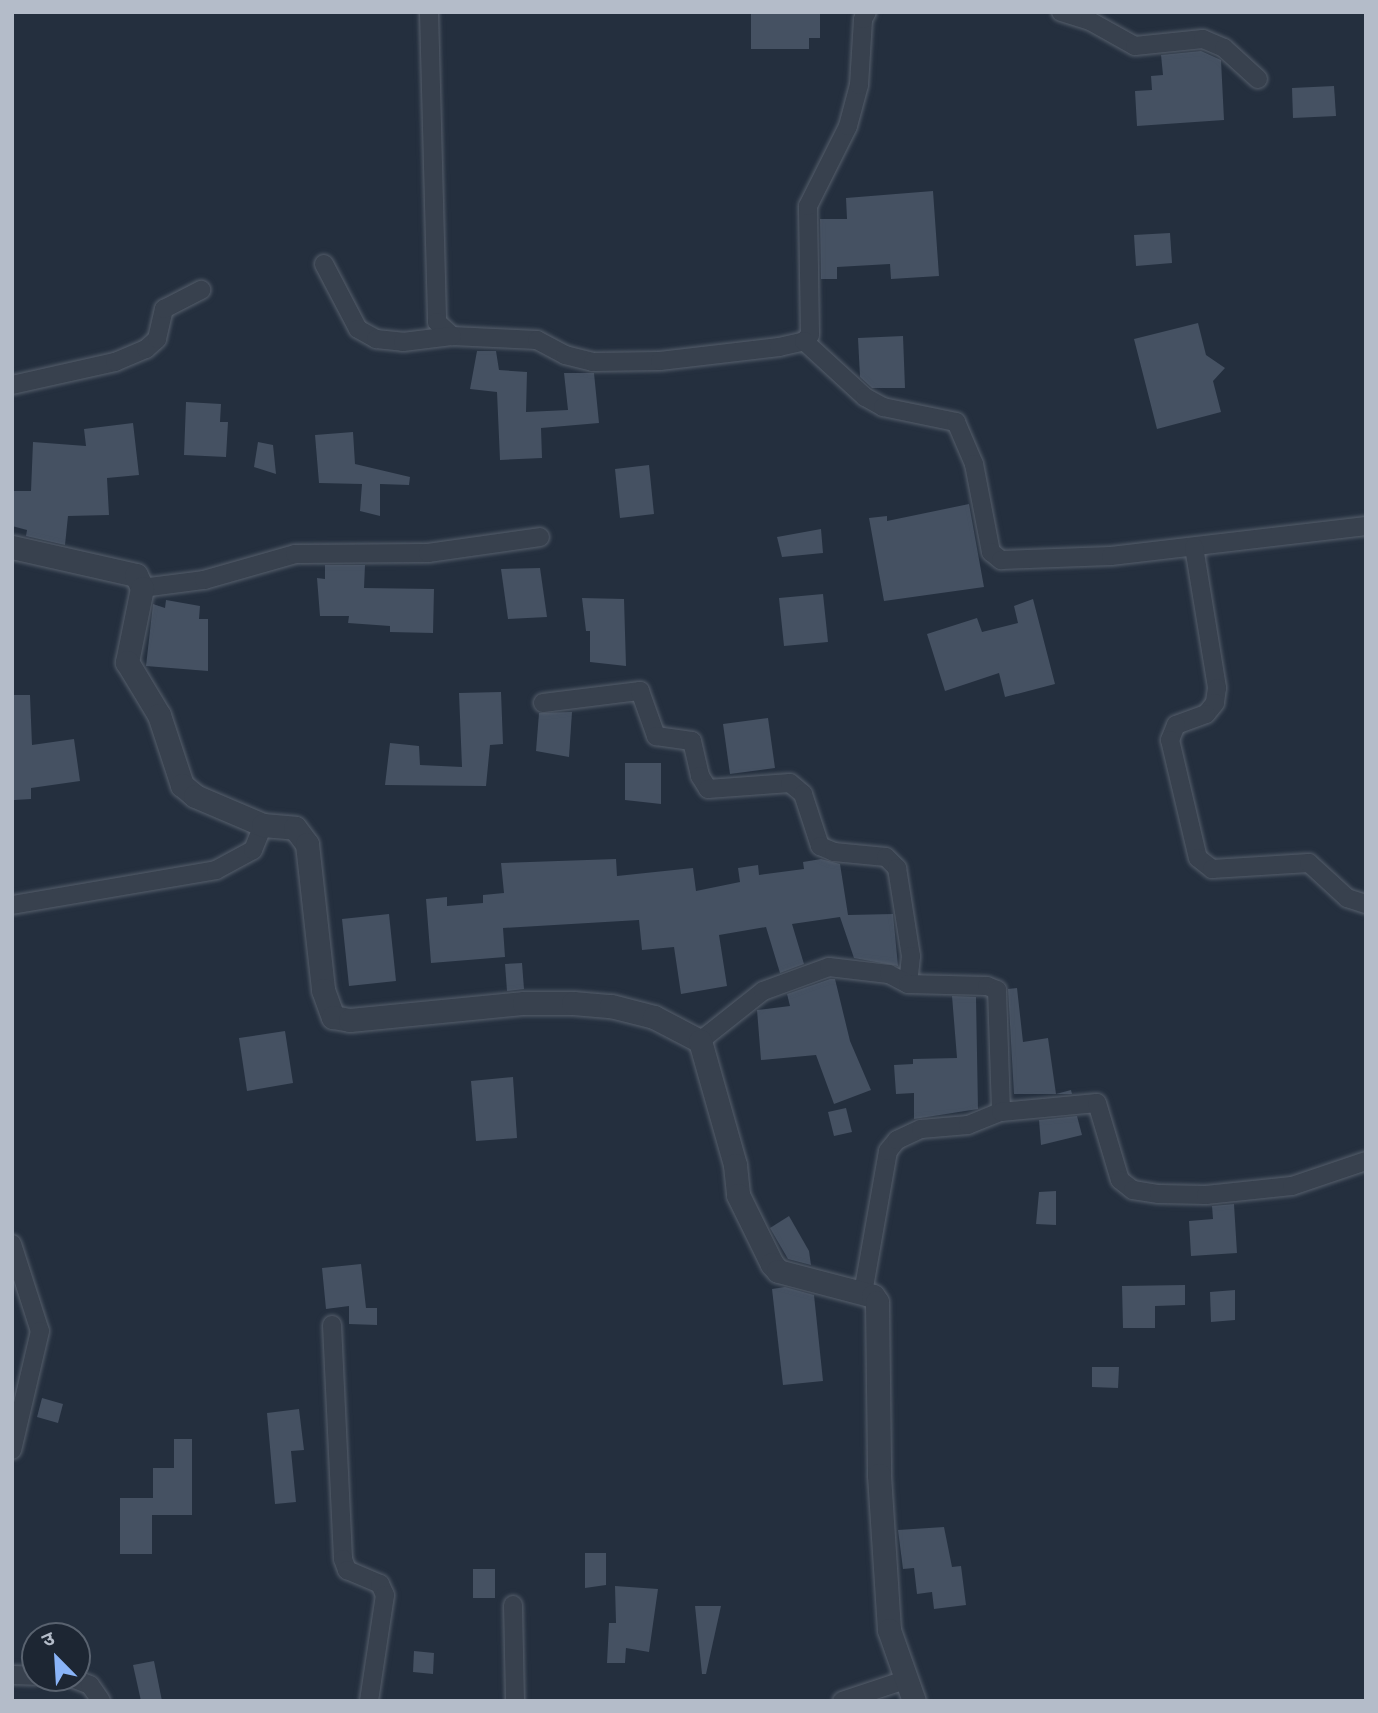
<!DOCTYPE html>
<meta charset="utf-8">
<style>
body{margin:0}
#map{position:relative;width:1378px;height:1713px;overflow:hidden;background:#242f3e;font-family:Arial,"Noto Sans Devanagari",sans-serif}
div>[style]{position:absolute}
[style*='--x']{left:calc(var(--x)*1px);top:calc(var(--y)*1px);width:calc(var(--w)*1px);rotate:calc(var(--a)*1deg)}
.building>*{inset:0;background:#455162}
.roads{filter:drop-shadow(0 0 2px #565f6c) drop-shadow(0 0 2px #565f6c)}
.minor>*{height:18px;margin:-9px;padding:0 9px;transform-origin:9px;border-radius:9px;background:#38414e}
.tertiary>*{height:23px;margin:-11.5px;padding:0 11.5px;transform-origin:11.5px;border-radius:11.5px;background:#38414e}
span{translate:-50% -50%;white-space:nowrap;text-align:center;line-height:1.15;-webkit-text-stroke:5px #1d2633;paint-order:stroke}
.frame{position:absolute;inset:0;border:14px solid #b4bcc9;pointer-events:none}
.north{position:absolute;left:21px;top:1622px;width:70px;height:70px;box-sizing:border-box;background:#1d2633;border:2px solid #59626f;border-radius:50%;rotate:336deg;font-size:19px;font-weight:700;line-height:28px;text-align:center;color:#b4bcc9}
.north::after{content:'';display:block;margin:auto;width:24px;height:32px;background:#8ab4f8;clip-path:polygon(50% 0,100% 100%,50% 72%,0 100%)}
</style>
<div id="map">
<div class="building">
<i style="clip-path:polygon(751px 12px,820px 12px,820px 38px,809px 38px,809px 49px,751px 49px)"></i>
<i style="clip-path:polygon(1201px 51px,1221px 60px,1224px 120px,1137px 126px,1135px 91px,1152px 90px,1151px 76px,1163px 75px,1161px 55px)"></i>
<i style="clip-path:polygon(1334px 86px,1336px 116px,1293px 118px,1292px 88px)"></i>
<i style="clip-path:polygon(933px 191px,939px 276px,891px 279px,890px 264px,837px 267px,837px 279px,821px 279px,820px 219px,847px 219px,846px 198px)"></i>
<i style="clip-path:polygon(1170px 233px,1172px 263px,1136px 266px,1134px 235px)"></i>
<i style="clip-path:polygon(1198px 323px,1206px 355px,1225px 368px,1213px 381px,1221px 412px,1157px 429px,1134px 339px)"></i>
<i style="clip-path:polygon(903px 336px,905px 388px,872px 388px,860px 377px,858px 338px)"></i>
<i style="clip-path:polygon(477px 351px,496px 351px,499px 370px,527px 372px,526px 412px,568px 410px,564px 373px,594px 373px,599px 423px,541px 428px,542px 458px,500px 460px,497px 392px,470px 389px)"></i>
<i style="clip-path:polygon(186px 402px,221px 404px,220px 422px,228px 422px,226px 457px,184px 455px)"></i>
<i style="clip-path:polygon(133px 423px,139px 475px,107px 478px,109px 515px,68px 516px,65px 545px,26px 536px,27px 530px,12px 526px,12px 491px,31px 491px,33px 442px,86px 446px,84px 429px)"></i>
<i style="clip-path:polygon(353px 432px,355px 464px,410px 477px,409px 485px,380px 484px,380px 516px,360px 511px,362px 484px,319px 483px,315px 435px)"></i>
<i style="clip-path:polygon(258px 442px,273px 445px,276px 474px,254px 467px)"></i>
<i style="clip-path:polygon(649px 465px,654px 514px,620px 518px,615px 469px)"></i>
<i style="clip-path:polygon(969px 504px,984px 587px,884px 601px,869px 518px,887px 516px,887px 521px)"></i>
<i style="clip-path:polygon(821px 529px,823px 553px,782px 557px,777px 537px)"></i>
<i style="clip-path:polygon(325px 565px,365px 565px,364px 588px,434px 589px,433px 633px,390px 632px,390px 626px,348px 623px,349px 616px,320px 616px,317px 578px,325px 579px)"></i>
<i style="clip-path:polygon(540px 568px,547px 617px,508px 619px,501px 569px)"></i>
<i style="clip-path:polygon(823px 594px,828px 642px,784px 646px,779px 598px)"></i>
<i style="clip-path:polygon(582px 598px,624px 599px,626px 666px,590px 662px,590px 631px,586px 631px)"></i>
<i style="clip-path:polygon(1033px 599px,1055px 684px,1005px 697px,999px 673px,945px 691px,927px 634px,977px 618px,982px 632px,1018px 623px,1014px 606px)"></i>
<i style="clip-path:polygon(166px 600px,200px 606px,199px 619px,208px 619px,208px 671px,146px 666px,153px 604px,165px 608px)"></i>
<i style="clip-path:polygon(501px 692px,503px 744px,490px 745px,486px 786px,385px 785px,390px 743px,419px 746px,420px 765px,462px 767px,459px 693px)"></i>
<i style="clip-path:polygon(12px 695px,30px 695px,32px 745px,74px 739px,80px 781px,31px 788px,31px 799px,14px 800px)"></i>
<i style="clip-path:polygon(572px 712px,569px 757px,536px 751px,539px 713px)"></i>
<i style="clip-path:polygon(768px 718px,775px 768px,730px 774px,723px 724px)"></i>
<i style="clip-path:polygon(625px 763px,661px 763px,661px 804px,625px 800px)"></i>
<i style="clip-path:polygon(616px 859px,617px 876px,693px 868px,696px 891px,740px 882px,738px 868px,758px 865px,759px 875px,804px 869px,803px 862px,821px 859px,840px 864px,848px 915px,893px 914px,898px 966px,854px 958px,840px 917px,792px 924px,804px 964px,780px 973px,766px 927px,719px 935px,727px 986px,681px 994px,674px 947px,642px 950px,639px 920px,503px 928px,505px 957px,431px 963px,426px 899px,447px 897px,447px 906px,483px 903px,483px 895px,504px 893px,501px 863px)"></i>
<i style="clip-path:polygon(389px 914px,396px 981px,349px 986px,342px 919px)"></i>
<i style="clip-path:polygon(522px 963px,524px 989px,507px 991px,505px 964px)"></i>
<i style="clip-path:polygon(830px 979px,835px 979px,850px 1041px,871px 1090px,834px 1104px,816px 1055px,761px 1060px,757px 1010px,790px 1006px,787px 994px)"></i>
<i style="clip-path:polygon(1017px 988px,1023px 1042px,1048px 1038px,1056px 1094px,1071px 1090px,1072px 1094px,1014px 1094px,1008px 989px)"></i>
<i style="clip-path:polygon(952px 996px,976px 997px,978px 1109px,914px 1119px,914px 1093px,896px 1094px,894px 1065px,913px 1064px,913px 1059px,957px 1058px)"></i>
<i style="clip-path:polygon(285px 1031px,293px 1083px,247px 1091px,239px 1038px)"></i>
<i style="clip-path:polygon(513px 1077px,517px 1138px,476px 1141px,471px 1081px)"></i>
<i style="clip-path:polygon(846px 1108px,852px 1132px,834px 1136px,828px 1112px)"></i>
<i style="clip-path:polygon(1077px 1116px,1082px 1135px,1041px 1145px,1039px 1120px)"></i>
<i style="clip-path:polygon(1056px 1191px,1056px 1225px,1036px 1224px,1039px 1192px)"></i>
<i style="clip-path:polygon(1234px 1204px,1237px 1253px,1191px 1256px,1189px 1221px,1213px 1219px,1212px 1206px)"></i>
<i style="clip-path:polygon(789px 1216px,809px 1251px,811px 1265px,788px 1259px,770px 1228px)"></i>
<i style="clip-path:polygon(361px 1264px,366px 1308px,377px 1308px,377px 1325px,349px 1324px,349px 1306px,326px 1309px,322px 1268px)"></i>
<i style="clip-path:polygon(1185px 1285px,1185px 1305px,1155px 1306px,1155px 1328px,1123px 1328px,1122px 1286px)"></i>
<i style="clip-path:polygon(785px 1287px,814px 1295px,823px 1381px,783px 1385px,772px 1289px)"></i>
<i style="clip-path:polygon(1235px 1290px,1235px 1320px,1211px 1322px,1210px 1292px)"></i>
<i style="clip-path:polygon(1092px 1367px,1119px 1367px,1118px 1388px,1092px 1387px)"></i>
<i style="clip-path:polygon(42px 1398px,63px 1404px,58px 1423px,37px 1417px)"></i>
<i style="clip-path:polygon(299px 1409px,304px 1450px,291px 1451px,296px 1502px,275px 1504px,267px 1413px)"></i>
<i style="clip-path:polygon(174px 1439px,192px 1439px,192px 1515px,152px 1515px,152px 1554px,120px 1554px,120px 1498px,153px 1498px,153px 1468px,174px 1468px)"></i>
<i style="clip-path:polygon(944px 1527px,952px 1567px,961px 1566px,966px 1605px,934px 1609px,932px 1592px,917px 1594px,914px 1568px,903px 1569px,898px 1530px)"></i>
<i style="clip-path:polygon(585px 1553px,606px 1553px,606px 1585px,585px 1588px)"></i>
<i style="clip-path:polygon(473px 1569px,495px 1569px,495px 1598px,473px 1598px)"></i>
<i style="clip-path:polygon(615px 1586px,658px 1589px,649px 1652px,626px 1648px,625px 1663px,607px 1663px,609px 1623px,616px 1623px)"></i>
<i style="clip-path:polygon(695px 1606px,721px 1606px,706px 1674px,702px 1674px)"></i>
<i style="clip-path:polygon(414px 1651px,434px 1653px,433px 1674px,413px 1672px)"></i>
<i style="clip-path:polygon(154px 1661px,162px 1701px,141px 1701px,133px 1665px)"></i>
</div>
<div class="roads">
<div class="minor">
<i style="--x:429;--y:12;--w:310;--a:88.5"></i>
<i style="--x:437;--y:322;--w:21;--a:43"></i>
<i style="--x:452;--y:336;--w:85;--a:2.7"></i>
<i style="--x:537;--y:340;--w:32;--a:28"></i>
<i style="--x:565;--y:355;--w:29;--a:14"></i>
<i style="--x:593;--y:362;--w:67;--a:-0.9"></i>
<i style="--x:660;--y:361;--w:120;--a:-6.7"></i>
<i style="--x:779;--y:347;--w:26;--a:-13"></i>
<i style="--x:804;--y:341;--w:8;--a:-45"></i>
<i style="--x:810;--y:335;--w:129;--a:-90.9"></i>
<i style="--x:808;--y:206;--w:89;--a:-63.4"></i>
<i style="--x:848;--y:126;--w:42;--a:-75"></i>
<i style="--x:859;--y:85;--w:66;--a:-86.5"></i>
<i style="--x:863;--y:19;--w:8;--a:-60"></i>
<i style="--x:1061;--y:12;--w:30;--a:17"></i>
<i style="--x:1090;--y:21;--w:51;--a:29.1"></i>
<i style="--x:1135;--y:46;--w:68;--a:-5.9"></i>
<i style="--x:1203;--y:39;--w:23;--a:23"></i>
<i style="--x:1224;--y:48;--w:46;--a:42.4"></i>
<i style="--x:324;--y:264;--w:73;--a:62.4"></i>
<i style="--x:358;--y:329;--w:21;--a:29"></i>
<i style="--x:376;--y:339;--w:27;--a:6"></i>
<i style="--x:403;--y:342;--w:49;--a:-7"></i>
<i style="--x:804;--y:341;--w:83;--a:42.6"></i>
<i style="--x:865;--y:397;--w:21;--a:29"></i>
<i style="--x:883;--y:407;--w:75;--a:11.6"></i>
<i style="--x:956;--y:422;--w:46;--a:66.8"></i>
<i style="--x:974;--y:464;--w:90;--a:79.1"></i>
<i style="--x:991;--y:552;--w:13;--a:39"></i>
<i style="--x:1001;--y:560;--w:110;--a:-2.1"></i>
<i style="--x:1111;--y:556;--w:257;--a:-6.7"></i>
<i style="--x:12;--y:385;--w:106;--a:-12.6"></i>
<i style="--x:115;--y:362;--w:34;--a:-23"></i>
<i style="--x:146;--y:349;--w:15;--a:-42"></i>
<i style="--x:157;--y:339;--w:31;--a:-77"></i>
<i style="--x:164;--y:309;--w:42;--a:-27.2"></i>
<i style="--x:1194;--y:547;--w:143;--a:80.7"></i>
<i style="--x:1217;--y:688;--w:15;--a:98"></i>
<i style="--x:1215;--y:703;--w:14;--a:129"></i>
<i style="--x:1206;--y:714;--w:32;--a:160"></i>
<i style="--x:1176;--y:725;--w:16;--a:112"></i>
<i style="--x:1170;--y:740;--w:121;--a:76.7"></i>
<i style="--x:1198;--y:858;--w:18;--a:38"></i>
<i style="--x:1212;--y:869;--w:97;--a:-3.5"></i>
<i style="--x:1309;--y:863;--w:52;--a:42.6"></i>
<i style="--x:1347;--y:898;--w:20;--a:18"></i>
<i style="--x:142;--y:588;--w:63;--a:-7.4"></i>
<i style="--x:204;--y:580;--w:95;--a:-15.9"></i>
<i style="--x:295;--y:554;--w:133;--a:-0.4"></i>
<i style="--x:428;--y:553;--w:113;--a:-8.1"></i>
<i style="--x:543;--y:703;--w:98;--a:-7.1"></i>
<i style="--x:640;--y:691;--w:48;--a:70.4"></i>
<i style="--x:656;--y:736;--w:36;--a:8"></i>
<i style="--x:692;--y:741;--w:36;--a:77"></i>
<i style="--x:700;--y:776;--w:15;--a:58"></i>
<i style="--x:708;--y:789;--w:82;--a:-4.2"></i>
<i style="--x:790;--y:783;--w:17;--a:40"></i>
<i style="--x:803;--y:794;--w:55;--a:71.9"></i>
<i style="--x:820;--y:846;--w:15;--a:23"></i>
<i style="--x:834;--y:852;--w:52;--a:5.5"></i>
<i style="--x:886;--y:857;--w:16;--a:45"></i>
<i style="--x:897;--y:868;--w:89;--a:81"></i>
<i style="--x:911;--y:956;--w:28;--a:96"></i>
<i style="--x:12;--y:905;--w:207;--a:-9.7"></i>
<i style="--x:216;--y:870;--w:42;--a:-28.4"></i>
<i style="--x:253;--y:850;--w:27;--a:-68"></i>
<i style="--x:700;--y:1041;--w:80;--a:-38.4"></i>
<i style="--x:763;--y:991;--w:70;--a:-20"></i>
<i style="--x:829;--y:967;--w:60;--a:6.7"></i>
<i style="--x:889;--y:974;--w:21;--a:28"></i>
<i style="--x:908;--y:984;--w:79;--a:1.5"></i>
<i style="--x:987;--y:986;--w:11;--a:22"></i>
<i style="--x:997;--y:990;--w:122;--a:88.1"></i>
<i style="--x:12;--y:1244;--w:91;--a:72.2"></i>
<i style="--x:40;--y:1331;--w:122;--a:103.2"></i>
<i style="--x:863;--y:1293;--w:144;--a:-80"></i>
<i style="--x:888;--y:1151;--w:14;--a:-51"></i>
<i style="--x:897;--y:1140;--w:26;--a:-25"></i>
<i style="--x:921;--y:1129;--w:47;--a:-4.9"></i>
<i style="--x:968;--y:1125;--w:35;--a:-22"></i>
<i style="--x:1001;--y:1112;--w:96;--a:-5.4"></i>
<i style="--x:1097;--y:1103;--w:80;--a:73.4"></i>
<i style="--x:1120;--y:1180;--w:16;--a:38"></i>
<i style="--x:1133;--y:1190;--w:26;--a:9"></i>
<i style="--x:1159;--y:1194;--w:47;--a:1.2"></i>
<i style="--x:1206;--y:1195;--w:86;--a:-6"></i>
<i style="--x:1292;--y:1186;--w:78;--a:-18.7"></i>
<i style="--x:332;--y:1325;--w:234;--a:87.3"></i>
<i style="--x:343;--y:1559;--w:12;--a:70"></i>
<i style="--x:347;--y:1570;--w:36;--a:23"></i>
<i style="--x:380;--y:1584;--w:12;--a:66"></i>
<i style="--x:385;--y:1595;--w:107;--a:98.6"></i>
<i style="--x:513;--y:1605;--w:96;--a:88.8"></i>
<i style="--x:12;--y:1675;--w:23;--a:2"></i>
<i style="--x:72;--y:1678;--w:19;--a:21"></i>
<i style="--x:90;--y:1685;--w:19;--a:55"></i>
<i style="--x:842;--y:1701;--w:66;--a:-18.4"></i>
</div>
<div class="tertiary">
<i style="--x:12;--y:547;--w:127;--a:12.7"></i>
<i style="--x:136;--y:575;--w:14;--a:65"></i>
<i style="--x:142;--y:588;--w:76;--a:101.5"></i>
<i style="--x:127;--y:662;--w:62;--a:58.9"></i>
<i style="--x:159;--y:715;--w:74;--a:71.8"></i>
<i style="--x:182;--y:785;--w:17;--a:40"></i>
<i style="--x:195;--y:796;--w:74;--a:23.1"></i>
<i style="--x:263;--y:825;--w:32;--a:5"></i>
<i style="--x:295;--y:828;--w:20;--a:53"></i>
<i style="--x:307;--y:844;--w:147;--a:83.7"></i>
<i style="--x:323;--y:990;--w:29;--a:70"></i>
<i style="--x:333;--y:1017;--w:17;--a:10"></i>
<i style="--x:350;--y:1020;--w:175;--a:-5.6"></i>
<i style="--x:524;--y:1003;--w:49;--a:0"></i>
<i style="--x:573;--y:1003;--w:38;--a:5"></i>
<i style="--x:611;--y:1006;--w:44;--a:14.3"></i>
<i style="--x:654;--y:1017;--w:52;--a:27.6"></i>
<i style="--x:700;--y:1041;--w:129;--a:74.2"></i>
<i style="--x:735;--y:1165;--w:30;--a:84"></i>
<i style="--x:738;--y:1195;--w:77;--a:63.8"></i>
<i style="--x:772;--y:1264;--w:9;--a:49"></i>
<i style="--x:778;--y:1271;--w:98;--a:14.7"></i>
<i style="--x:873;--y:1296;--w:7;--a:56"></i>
<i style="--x:877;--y:1302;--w:173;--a:89.3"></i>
<i style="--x:879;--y:1475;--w:155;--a:86.3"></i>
<i style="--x:889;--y:1630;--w:75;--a:70.6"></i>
</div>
</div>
<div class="frame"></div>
<div class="north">उ</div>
</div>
